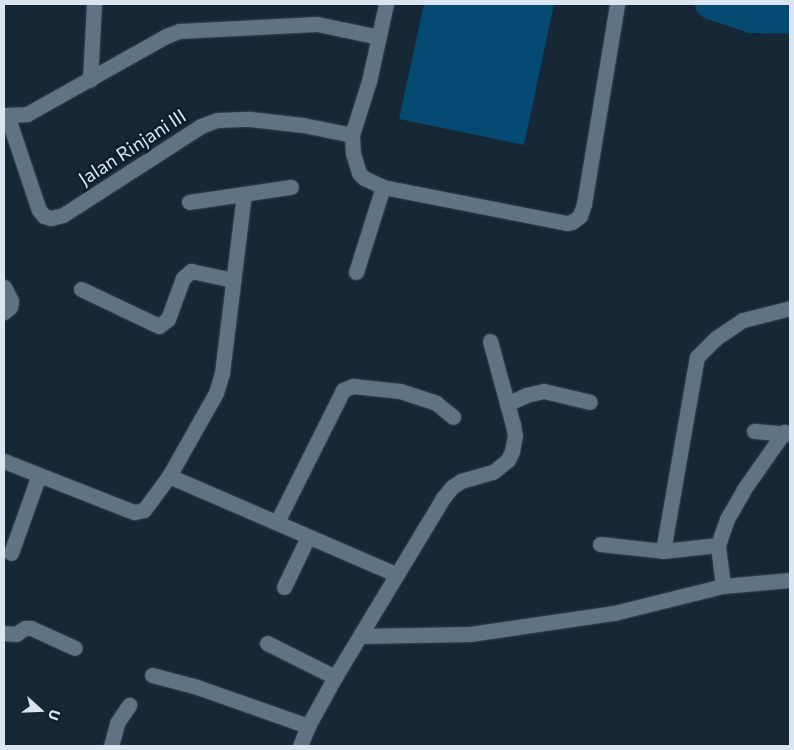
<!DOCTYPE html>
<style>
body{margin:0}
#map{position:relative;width:794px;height:750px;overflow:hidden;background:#162735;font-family:Commissioner,sans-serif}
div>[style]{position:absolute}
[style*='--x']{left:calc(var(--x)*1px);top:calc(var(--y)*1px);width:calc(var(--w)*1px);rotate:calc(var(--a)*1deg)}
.water>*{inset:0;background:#054a72}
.river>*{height:30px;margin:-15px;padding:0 15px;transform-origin:15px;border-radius:15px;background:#054a72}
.roads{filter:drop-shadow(0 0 1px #36424f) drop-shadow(0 0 1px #36424f)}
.street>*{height:15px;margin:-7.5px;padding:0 7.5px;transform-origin:7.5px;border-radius:7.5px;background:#5f7384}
span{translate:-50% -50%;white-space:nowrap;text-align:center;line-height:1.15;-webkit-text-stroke:4.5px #0c1d2b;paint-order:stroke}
.street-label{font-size:19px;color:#dae5ef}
.frame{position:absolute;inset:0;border:5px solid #dae5ef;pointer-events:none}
.north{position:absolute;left:15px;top:685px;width:50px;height:50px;-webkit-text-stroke:4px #0c1d2b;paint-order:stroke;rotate:110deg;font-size:14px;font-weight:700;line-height:20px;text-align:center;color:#dae5ef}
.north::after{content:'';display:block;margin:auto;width:18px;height:22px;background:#dae5ef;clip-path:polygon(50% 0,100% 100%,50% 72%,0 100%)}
</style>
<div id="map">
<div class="water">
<i style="clip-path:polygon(424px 4px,554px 4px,524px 145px,399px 119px)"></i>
</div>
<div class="river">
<i style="--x:710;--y:4;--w:43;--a:18.9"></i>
<i style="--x:751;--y:18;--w:39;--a:1"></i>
</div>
<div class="roads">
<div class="street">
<i style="--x:386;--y:4;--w:79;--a:102.4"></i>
<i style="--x:369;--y:81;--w:57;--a:107.5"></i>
<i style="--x:352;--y:135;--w:18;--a:87"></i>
<i style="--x:353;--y:153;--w:21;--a:73"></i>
<i style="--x:359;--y:173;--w:7;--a:45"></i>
<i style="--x:364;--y:178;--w:21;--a:25"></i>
<i style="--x:383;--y:187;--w:187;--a:11.1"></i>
<i style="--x:566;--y:223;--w:6;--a:-9"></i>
<i style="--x:572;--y:222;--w:10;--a:-37"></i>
<i style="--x:580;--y:216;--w:13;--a:-72"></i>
<i style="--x:584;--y:204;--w:203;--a:-80.6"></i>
<i style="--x:90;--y:80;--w:76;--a:-87"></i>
<i style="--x:4;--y:115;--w:23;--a:-2"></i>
<i style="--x:27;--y:114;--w:159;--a:-29.3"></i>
<i style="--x:166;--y:36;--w:14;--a:-21"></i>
<i style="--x:179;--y:31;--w:138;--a:-2.9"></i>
<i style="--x:317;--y:24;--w:63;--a:11.8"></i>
<i style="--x:7;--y:115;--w:100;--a:71.4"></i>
<i style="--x:39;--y:210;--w:8;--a:50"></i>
<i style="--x:44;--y:216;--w:7;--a:16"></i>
<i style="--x:51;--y:218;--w:12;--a:-14"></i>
<i style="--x:63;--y:215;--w:164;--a:-32.8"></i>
<i style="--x:201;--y:126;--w:17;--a:-21"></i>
<i style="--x:217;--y:120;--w:33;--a:-2"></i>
<i style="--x:250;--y:119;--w:53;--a:6.5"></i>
<i style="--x:303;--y:125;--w:50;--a:11.5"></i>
<i style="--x:189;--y:202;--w:103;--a:-8.4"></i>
<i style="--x:356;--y:272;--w:89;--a:-72.4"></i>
<i style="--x:4;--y:287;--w:16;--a:63"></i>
<i style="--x:11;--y:301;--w:6;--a:99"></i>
<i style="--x:10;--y:307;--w:8;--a:140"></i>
<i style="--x:81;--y:289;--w:86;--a:25.4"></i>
<i style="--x:159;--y:326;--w:11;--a:-38"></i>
<i style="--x:168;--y:319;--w:44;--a:-69.9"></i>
<i style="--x:183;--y:278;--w:11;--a:-41"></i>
<i style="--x:191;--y:271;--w:43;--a:12.1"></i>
<i style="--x:507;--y:404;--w:21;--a:-25"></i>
<i style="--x:526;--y:395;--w:18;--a:-13"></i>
<i style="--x:544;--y:391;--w:47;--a:13.4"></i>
<i style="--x:754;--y:431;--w:36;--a:5"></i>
<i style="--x:4;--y:461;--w:131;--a:21.5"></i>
<i style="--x:126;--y:509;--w:9;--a:21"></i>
<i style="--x:134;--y:512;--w:10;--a:-11"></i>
<i style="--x:144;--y:510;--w:42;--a:-53.7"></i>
<i style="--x:169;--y:476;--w:95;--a:-60.5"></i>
<i style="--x:216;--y:393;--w:21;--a:-73"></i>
<i style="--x:222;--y:373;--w:180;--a:-83"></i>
<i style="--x:169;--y:476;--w:247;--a:23.4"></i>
<i style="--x:277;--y:522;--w:148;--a:-63.4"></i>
<i style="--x:343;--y:390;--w:11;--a:-22"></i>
<i style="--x:353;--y:386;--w:47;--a:6.1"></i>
<i style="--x:400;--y:391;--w:38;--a:18"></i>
<i style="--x:436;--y:403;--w:22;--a:39"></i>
<i style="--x:600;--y:544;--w:63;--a:6.3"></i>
<i style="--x:663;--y:551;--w:55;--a:-6.2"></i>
<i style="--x:663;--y:551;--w:197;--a:-80.1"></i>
<i style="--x:697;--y:357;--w:27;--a:-45"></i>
<i style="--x:716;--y:338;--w:32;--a:-34"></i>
<i style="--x:743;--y:320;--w:49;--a:-14.3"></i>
<i style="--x:11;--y:553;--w:83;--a:-70.3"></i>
<i style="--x:723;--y:586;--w:41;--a:-97"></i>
<i style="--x:718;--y:545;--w:28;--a:-71"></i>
<i style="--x:727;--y:519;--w:34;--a:-60"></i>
<i style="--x:744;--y:489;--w:70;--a:-54.9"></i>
<i style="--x:284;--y:587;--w:55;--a:-64.4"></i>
<i style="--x:4;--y:633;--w:12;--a:5"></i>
<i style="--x:16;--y:634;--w:11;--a:-34"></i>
<i style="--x:25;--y:628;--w:6;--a:0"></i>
<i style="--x:31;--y:628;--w:48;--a:24.4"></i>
<i style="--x:360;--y:636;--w:110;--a:-1"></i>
<i style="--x:470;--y:634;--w:146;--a:-8.3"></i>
<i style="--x:614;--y:613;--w:112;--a:-13.9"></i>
<i style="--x:723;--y:586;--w:67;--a:-5.1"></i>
<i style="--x:267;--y:643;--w:76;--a:26.6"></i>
<i style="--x:152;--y:675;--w:47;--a:14.9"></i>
<i style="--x:197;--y:687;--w:118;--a:19.4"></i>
<i style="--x:111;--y:746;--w:24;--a:-75"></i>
<i style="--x:117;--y:723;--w:22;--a:-56"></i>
<i style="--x:300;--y:746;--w:22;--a:-68"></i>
<i style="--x:308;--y:726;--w:56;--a:-61.1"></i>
<i style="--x:335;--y:677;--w:209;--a:-58.9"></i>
<i style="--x:443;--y:498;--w:14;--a:-51"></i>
<i style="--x:452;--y:487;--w:11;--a:-34"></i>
<i style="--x:461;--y:481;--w:33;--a:-16"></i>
<i style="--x:493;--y:472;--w:19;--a:-39"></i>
<i style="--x:508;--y:460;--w:10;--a:-66"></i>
<i style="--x:512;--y:451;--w:15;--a:-79"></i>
<i style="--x:515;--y:436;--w:11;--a:-100"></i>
<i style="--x:513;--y:425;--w:87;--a:-105.3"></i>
</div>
</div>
<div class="street-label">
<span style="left:132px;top:147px;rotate:-33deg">Jalan Rinjani III</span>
</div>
<div class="frame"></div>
<div class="north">U</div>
</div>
